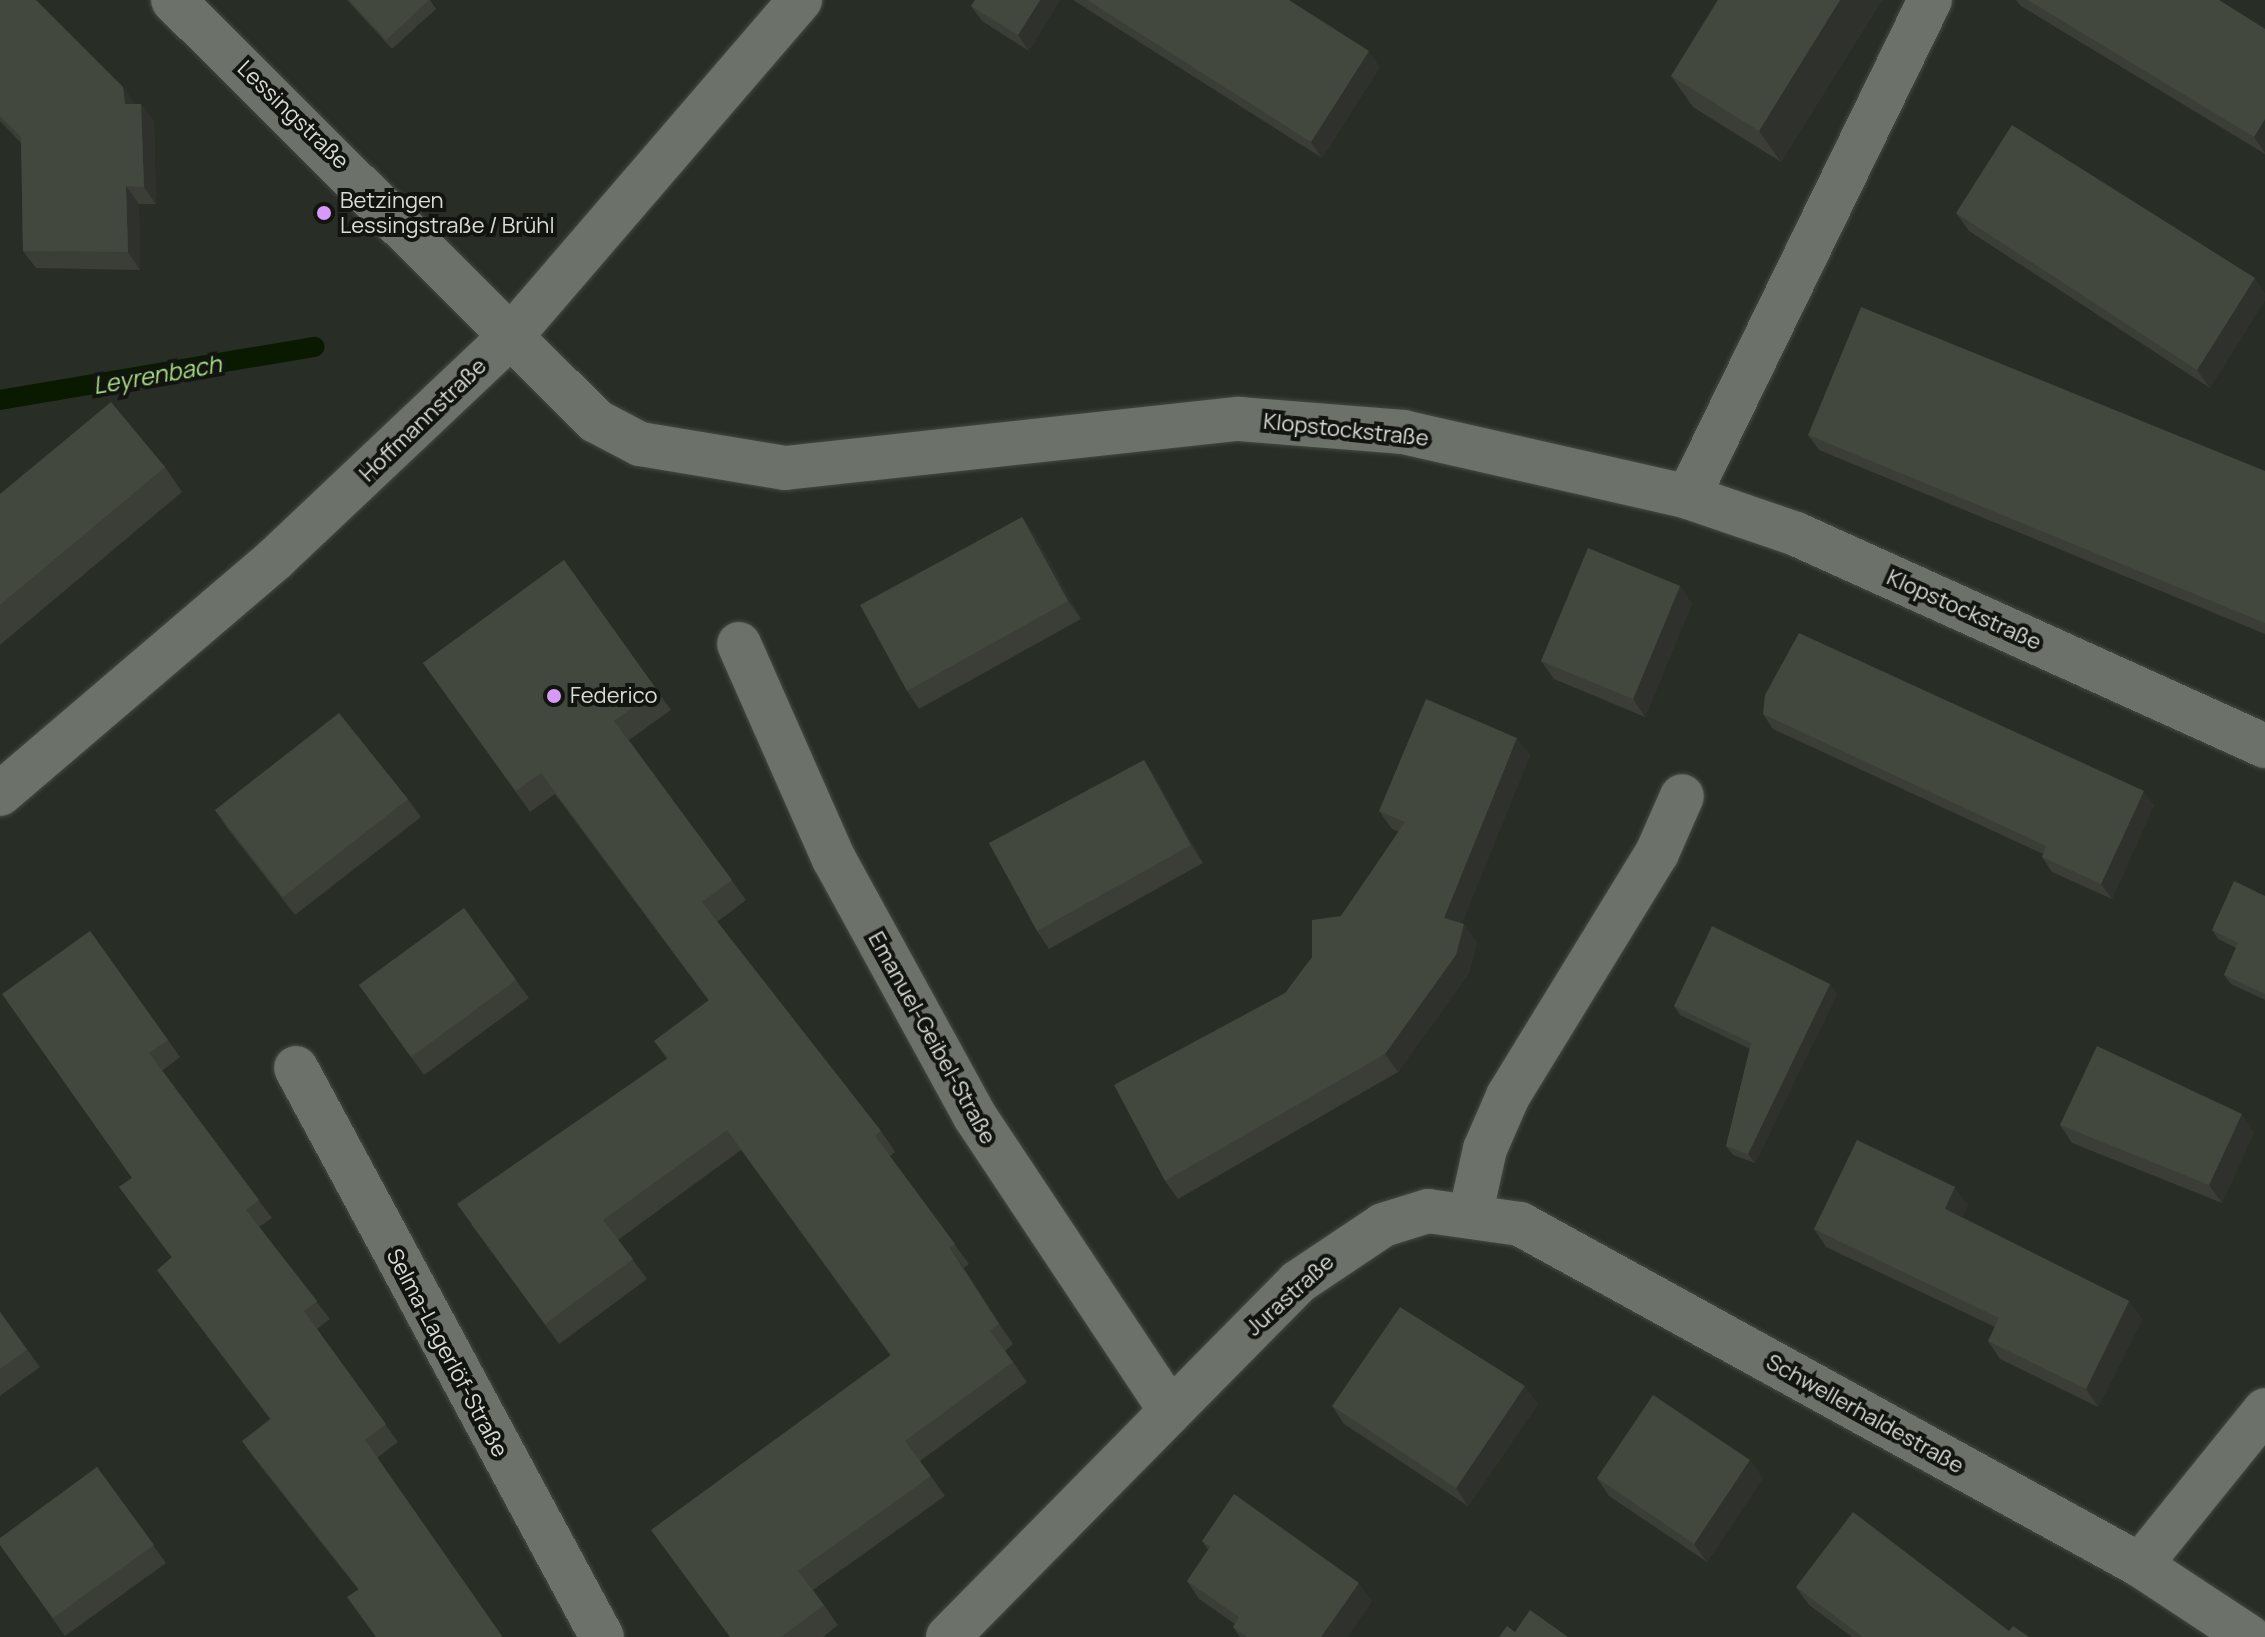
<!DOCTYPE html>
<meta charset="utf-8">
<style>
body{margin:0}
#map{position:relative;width:2265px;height:1637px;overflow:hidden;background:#282d25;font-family:Manrope,sans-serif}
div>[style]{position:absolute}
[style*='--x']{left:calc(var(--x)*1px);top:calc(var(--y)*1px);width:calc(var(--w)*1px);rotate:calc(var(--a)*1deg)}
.stream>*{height:20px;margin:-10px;padding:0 10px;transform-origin:10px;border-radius:10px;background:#091a00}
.roads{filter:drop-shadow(0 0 2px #444942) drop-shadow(0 0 2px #444942)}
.minor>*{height:44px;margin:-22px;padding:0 22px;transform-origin:22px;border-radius:22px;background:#6c7269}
.wall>*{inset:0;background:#3a3e36}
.shaded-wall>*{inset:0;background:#2f322c}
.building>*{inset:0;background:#43483f}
.dots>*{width:22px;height:22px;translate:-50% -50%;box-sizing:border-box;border:4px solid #121410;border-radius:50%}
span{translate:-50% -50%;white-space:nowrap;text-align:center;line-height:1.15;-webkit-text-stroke:8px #121410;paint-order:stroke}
.street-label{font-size:22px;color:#d9ddd7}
.poi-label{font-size:22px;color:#d9ddd7}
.left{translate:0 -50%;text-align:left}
.water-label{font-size:24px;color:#a9dc86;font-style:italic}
</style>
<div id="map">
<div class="stream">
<i style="--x:0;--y:400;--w:319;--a:-9.6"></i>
</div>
<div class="roads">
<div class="minor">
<i style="--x:173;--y:0;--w:597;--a:44.86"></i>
<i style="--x:596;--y:421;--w:50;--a:27.6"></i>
<i style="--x:640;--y:444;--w:147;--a:9.4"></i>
<i style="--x:785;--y:468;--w:457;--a:-6.2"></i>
<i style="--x:1239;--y:419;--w:165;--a:4.5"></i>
<i style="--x:1403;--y:432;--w:292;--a:12.8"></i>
<i style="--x:1688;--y:497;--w:114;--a:18.9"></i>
<i style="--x:1796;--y:534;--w:515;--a:24.32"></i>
<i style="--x:1688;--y:497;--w:553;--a:-64.04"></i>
<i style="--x:739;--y:644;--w:235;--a:66.2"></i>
<i style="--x:834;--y:859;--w:292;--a:61.3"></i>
<i style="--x:974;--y:1115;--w:352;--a:56.4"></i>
<i style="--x:0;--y:794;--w:362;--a:-40.5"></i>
<i style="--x:275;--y:559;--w:326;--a:-43.4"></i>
<i style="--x:512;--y:335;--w:442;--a:-49.3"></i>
<i style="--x:296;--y:1068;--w:646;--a:61.73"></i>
<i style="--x:1471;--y:1212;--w:65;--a:-77.5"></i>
<i style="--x:1485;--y:1149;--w:58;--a:-66.5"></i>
<i style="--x:1508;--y:1096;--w:285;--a:-58.5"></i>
<i style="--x:1657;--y:853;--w:62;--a:-66.3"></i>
<i style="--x:2140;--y:1565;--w:199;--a:-51.1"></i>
<i style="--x:948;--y:1637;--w:499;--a:-45.4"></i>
<i style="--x:1298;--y:1282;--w:102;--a:-33.8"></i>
<i style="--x:1383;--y:1225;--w:47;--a:-17.3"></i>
<i style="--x:1428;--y:1211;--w:93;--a:8"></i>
<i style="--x:1520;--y:1224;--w:708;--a:28.81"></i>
<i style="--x:2140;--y:1565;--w:131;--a:33.4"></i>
</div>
</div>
<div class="wall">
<i style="clip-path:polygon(0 0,123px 87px,135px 104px,141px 104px,154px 121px,156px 204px,139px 204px,140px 270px,36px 268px,23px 251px,21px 143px,0 121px)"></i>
<i style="clip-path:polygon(347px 0,430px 0,436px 9px,392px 49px)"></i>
<i style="clip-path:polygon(975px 0,1060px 0,1029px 51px,982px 21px,971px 6px)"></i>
<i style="clip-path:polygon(1073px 0,1289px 0,1380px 67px,1322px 158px)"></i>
<i style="clip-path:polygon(1718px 0,1882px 0,1781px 162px,1693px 107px,1671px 76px)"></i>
<i style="clip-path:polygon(2016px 0,2219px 0,2265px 29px,2265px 154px,2021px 6px)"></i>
<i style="clip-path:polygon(1956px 213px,2265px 293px,2265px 300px,2210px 388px,1969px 231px)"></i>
<i style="clip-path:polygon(1808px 435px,2265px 471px,2265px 634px,1819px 450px)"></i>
<i style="clip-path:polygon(165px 467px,182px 492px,0 645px,0 494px)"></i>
<i style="clip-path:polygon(1022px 517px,1035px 535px,1081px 619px,919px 709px,907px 691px)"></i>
<i style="clip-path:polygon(564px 560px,671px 710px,629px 740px,746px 900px,717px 922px,881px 1131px,895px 1152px,890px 1156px,969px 1264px,964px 1268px,1013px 1344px,1005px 1351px,1027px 1382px,920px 1461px,945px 1496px,813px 1590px,838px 1625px,823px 1637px,730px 1637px,890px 1355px,741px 1150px,618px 1240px,647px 1279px,559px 1344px,471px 1224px,667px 1059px,654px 1041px,709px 1001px,555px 794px,530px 812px,423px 663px)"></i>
<i style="clip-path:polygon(1680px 586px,1692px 604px,1645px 717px,1554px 679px,1541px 661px)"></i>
<i style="clip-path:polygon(1763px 714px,2154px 805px,2112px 899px,2052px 872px,2042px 857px,2043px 854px,1773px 729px)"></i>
<i style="clip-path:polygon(1530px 755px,1462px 923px,1477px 942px,1469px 973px,1398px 1072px,1178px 1199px,1165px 1181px,1341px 916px,1399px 832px,1392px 829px,1379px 811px)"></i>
<i style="clip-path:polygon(1144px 760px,1156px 778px,1203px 863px,1049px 949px,1037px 931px)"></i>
<i style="clip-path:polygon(408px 799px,421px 817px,295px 915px,227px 828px,215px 810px)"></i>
<i style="clip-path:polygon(2265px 896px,2265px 1000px,2231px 984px,2224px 975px,2236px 948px,2218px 939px,2212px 930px)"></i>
<i style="clip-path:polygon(464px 908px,529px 998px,424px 1075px,359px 985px)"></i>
<i style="clip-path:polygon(90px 931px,180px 1057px,162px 1071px,272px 1218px,259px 1227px,330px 1319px,317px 1329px,398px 1442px,377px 1458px,502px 1637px,376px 1637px,358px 1589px,254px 1458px,242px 1441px,270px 1419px,157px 1270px,172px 1258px,119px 1187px,132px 1178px)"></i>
<i style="clip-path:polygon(1830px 984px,1837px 994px,1755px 1163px,1733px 1155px,1726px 1146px,1750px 1049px,1680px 1015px,1674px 1006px)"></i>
<i style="clip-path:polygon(2060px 1125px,2254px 1132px,2222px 1203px,2072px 1143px)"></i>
<i style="clip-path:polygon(1968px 1205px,1962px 1217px,2129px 1301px,2142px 1319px,2098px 1407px,2000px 1359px,1988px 1341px,1995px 1327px,1826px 1247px,1814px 1229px)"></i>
<i style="clip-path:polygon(0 1312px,40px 1367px,0 1396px)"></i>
<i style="clip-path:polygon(1538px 1404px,1468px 1506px,1344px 1424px,1332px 1406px)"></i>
<i style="clip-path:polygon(97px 1467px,166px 1563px,65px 1636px,0 1545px)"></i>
<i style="clip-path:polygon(1597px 1478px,1763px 1478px,1707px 1562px,1609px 1496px)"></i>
<i style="clip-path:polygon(1202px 1541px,1372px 1601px,1347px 1637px,1240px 1637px,1233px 1627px,1235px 1624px,1199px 1599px,1187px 1581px,1208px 1550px)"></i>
<i style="clip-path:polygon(1796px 1587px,2009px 1631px,2029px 1637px,1852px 1637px,1809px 1605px)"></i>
</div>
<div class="shaded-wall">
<i style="clip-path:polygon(1040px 0,1060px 0,1029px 51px,1018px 35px)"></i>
<i style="clip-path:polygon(1840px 0,1882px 0,1781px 162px,1759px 131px)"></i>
<i style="clip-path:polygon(1369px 51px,1380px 67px,1322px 158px,1311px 142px)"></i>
<i style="clip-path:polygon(123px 87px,136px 105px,125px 104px)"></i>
<i style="clip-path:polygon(141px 104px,154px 121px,156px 204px,144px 187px)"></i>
<i style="clip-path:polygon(2265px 119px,2265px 153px,2254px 137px)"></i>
<i style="clip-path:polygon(126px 186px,139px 204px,140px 270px,128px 252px)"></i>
<i style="clip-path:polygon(2255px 278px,2265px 293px,2265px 300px,2210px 388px,2197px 370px)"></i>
<i style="clip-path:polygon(1022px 517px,1035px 535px,1081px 619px,1068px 601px)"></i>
<i style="clip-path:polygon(1680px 586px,1692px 604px,1645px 717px,1633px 699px)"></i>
<i style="clip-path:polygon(1517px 738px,1530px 755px,1457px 936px,1444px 918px)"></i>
<i style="clip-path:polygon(1144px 760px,1156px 778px,1203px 863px,1191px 845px)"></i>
<i style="clip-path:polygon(2144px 791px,2154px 805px,2112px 899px,2101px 884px)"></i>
<i style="clip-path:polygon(1464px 924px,1477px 942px,1469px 973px,1398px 1072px,1385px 1054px)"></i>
<i style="clip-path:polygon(1830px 984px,1837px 994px,1755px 1163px,1748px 1154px)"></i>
<i style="clip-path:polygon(2242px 1114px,2254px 1132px,2222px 1203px,2209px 1185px)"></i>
<i style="clip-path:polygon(1955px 1187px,1968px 1205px,1957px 1227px,1945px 1209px)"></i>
<i style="clip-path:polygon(950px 1248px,964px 1268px,1013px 1344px,999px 1324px)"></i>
<i style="clip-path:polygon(2129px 1301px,2142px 1319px,2098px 1407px,2086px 1389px)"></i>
<i style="clip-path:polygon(1525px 1386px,1538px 1404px,1468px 1506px,1456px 1488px)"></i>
<i style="clip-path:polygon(1750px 1460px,1763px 1478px,1707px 1562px,1694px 1544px)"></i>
<i style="clip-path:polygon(1359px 1583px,1372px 1601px,1347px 1637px,1321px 1637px)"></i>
</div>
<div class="building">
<i style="clip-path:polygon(0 0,36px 0,123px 87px,125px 104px,141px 104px,144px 187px,126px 186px,128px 252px,23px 251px,21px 137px,0 116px)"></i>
<i style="clip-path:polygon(349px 0,429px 0,386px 40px)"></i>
<i style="clip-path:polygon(975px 0,1040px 0,1018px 35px,971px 6px)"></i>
<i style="clip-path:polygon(1087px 0,1289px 0,1369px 51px,1311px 142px)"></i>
<i style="clip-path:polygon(1718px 0,1840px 0,1759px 131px,1671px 76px)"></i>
<i style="clip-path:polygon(2028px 0,2219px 0,2265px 29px,2265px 119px,2254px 137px)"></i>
<i style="clip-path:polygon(2012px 125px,2255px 278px,2197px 370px,1956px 213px)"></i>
<i style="clip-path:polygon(1861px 307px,2265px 471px,2265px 623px,1808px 435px)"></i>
<i style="clip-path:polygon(111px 402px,165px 467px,0 605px,0 494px)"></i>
<i style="clip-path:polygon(1022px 517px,1068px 601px,907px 691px,860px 605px)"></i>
<i style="clip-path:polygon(1588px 548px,1680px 586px,1633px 699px,1541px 661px)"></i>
<i style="clip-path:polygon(564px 560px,657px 690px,614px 721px,732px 880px,702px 902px,881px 1131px,875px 1136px,955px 1244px,950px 1248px,999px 1324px,990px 1331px,1013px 1362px,905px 1441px,931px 1476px,798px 1571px,824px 1605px,781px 1637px,730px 1637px,651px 1530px,891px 1355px,727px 1130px,603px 1220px,633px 1259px,545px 1324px,457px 1204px,668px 1058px,654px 1041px,709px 1000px,541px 773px,516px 791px,423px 663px)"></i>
<i style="clip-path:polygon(1799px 633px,2144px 791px,2101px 884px,2042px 857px,2046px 846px,1763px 714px,1765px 695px)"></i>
<i style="clip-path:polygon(1426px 699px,1517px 738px,1444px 918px,1464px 924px,1456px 955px,1385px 1054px,1165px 1181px,1114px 1085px,1285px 993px,1312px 957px,1312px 920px,1341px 916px,1405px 822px,1379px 811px)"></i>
<i style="clip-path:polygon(339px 713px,408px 799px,283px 897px,215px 810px)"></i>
<i style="clip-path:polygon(1144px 760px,1191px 845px,1037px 931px,989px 843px)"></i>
<i style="clip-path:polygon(2234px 881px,2265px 896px,2265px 994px,2224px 975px,2238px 943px,2212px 930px)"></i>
<i style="clip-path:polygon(464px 908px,516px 980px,411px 1057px,359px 985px)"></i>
<i style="clip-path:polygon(1712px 926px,1830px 984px,1748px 1154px,1726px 1146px,1751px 1043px,1674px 1006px)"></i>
<i style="clip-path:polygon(90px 931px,168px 1040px,149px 1053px,259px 1200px,246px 1210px,317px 1301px,304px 1311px,386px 1424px,365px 1440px,502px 1636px,500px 1637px,376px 1637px,347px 1597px,359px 1589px,242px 1441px,271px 1419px,157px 1270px,172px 1257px,119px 1187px,132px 1178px,2px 994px)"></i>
<i style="clip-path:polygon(2097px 1046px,2242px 1114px,2209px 1185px,2060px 1125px)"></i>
<i style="clip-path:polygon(1857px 1140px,1955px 1187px,1945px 1209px,2129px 1301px,2086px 1389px,1988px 1341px,1999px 1318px,1814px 1229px)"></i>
<i style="clip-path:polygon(1400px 1307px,1525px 1386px,1456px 1488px,1332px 1406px)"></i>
<i style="clip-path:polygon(0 1312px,27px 1350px,0 1369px)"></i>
<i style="clip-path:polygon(1653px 1395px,1750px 1460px,1694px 1544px,1597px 1478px)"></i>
<i style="clip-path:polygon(97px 1467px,154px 1545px,53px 1618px,0 1545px,0 1538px)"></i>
<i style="clip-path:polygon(1234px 1494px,1359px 1583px,1321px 1637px,1247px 1637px,1233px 1627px,1239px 1617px,1187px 1581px,1210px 1547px,1202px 1541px)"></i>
<i style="clip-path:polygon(1853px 1512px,2009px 1631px,2013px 1626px,2029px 1637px,1863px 1637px,1796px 1587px)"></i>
<i style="clip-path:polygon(1530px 1610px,1568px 1637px,1499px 1637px,1507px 1626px,1515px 1632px)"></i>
</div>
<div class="dots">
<i style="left:324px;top:213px;background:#d89af8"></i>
<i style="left:554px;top:696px;background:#d89af8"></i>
</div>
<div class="street-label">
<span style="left:293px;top:115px;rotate:44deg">Lessingstraße</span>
<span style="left:423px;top:420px;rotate:-44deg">Hoffmannstraße</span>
<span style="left:1346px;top:430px;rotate:6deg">Klopstockstraße</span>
<span style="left:1964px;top:610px;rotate:24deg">Klopstockstraße</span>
<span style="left:932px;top:1038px;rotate:61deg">Emanuel-Geibel-Straße</span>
<span style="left:1290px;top:1295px;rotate:-42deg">Jurastraße</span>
<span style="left:447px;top:1353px;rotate:62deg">Selma-Lagerlöf-Straße</span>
<span style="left:1865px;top:1414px;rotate:29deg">Schwellerhaldestraße</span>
</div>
<div class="poi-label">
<span class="left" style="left:340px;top:213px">Betzingen<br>Lessingstraße / Brühl</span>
<span class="left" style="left:570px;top:696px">Federico</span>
</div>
<div class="water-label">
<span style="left:157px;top:374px;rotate:-10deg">Leyrenbach</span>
</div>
</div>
